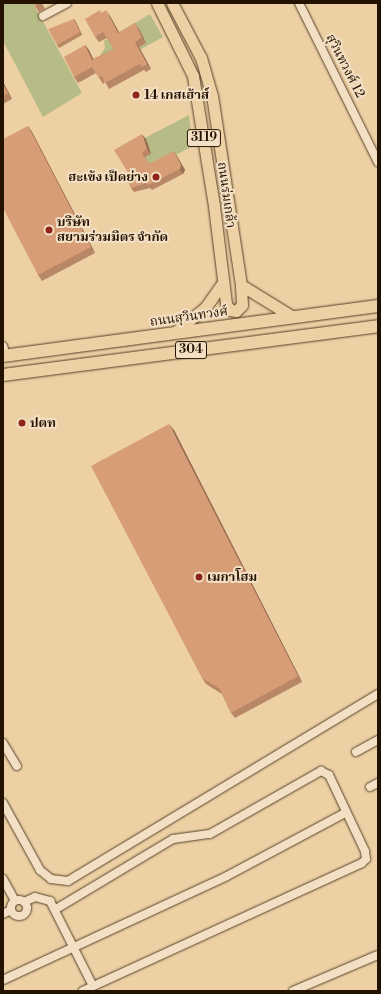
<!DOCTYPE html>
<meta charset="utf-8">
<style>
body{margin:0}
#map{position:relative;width:381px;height:994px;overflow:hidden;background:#edd0a4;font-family:"Libre Bodoni","Noto Serif Thai",serif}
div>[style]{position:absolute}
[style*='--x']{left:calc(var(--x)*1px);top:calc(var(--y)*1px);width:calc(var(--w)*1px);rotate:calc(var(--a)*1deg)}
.green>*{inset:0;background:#b7bb86}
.roads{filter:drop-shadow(0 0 1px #564229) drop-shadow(0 0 1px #564229)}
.minor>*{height:8px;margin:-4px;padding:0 4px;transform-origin:4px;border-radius:4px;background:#f3e0c4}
.minor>.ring{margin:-4px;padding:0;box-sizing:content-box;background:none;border:8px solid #f3e0c4;border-radius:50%}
.major>*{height:11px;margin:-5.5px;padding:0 5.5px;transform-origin:5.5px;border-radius:5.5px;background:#edd0a4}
.highway>*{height:12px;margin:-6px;padding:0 6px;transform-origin:6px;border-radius:6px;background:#edd0a4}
.wall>*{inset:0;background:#b88765}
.shaded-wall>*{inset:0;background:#966e53}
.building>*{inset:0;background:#d69d76}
.dots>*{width:11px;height:11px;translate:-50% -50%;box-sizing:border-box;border:2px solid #f3e0c4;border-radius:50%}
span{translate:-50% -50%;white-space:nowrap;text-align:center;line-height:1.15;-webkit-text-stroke:4px #f3e0c4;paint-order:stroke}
.shield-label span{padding:1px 3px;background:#f3e0c4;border:1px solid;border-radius:3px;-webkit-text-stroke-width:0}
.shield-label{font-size:12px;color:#231200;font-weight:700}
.street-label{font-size:13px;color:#231200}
.poi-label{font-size:13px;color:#231200;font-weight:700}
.left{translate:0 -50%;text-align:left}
.right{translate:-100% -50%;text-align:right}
.frame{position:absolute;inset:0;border:4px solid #231200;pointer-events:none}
</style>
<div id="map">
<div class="green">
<i style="clip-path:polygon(3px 3px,33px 3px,82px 93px,43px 117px,3px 41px)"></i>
<i style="clip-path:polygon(150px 14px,163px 37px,109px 67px,101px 54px,105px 48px,104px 41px)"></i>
<i style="clip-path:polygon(189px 115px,193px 146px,145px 171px,143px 139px)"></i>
</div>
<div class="roads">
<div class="minor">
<i style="--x:299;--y:3;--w:178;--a:63.6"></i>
<i style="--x:43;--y:16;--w:27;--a:-28"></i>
<i style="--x:3;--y:346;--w:10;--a:73"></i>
<i style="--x:3;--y:743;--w:27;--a:59"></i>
<i style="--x:356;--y:752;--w:25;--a:-29"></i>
<i style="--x:370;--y:787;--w:9;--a:-27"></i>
<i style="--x:3;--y:803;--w:77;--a:61.1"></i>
<i style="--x:40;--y:870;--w:14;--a:39"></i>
<i style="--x:51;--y:879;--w:17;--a:7"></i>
<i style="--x:68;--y:881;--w:362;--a:-31.1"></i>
<i style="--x:3;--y:879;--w:25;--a:61"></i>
<i class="ring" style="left:11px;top:900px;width:8px;height:8px"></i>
<i style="--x:24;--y:902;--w:12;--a:-24"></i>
<i style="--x:35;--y:897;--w:16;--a:15"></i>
<i style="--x:50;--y:901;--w:95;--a:63.2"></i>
<i style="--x:56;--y:909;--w:136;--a:-30.9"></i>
<i style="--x:173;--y:839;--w:37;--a:-8"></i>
<i style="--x:210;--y:834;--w:128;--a:-29.6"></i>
<i style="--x:321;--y:771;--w:9;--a:27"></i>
<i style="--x:329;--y:775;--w:84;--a:64.7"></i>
<i style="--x:365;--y:851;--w:8;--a:83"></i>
<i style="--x:366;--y:859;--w:6;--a:135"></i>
<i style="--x:362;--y:863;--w:307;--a:155.4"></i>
<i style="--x:3;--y:914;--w:9;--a:-27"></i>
<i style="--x:3;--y:980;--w:247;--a:-24.9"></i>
<i style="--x:227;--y:876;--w:134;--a:-28.1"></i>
<i style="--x:293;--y:991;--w:92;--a:-23"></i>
</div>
<div class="major">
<i style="--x:157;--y:3;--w:81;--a:63.7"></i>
<i style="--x:193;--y:76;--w:132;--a:80.8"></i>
<i style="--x:214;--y:206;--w:99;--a:83"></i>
<i style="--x:226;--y:304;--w:7;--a:56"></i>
<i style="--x:230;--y:310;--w:6;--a:9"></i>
<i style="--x:236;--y:311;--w:8;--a:-45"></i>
<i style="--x:242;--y:305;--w:20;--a:-93"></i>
<i style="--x:241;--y:285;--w:191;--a:-98.7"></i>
<i style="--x:212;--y:96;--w:40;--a:-106"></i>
<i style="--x:201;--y:58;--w:62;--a:-117.8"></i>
<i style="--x:241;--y:285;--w:61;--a:31.6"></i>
<i style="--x:175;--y:332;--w:38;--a:-39"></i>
<i style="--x:205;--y:308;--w:32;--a:-55"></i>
</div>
<div class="highway">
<i style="--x:3;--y:356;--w:378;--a:-7.6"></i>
<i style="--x:3;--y:375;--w:378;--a:-7.4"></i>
</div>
</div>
<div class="wall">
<i style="clip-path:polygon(33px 3px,43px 3px,42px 3px,45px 9px,39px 12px)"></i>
<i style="clip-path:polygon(102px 13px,110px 16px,119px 32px,139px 29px,146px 43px,139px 47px,151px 69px,146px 72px,144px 70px,109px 89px,105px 82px,103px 84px,96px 73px,78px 83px,74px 77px,85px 45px,89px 50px,93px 59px,114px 49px,107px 38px,99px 42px,95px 37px)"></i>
<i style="clip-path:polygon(74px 19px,76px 22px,82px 35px,59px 48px,57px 45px)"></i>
<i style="clip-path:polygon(3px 82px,12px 99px,3px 104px)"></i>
<i style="clip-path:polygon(28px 126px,32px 132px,95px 253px,42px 281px,38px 275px)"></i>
<i style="clip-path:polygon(146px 139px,151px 154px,145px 157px,149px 164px,177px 156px,185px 170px,183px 174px,152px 190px,150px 188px,134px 192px,131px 188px,129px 174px)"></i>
<i style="clip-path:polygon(174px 430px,302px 682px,235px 718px,231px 713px,222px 694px,206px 684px,202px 678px)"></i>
</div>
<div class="shaded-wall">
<i style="clip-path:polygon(106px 10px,110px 16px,122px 38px,118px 33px)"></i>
<i style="clip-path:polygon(74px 19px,76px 22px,82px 35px,80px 32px)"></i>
<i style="clip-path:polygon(135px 23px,139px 29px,146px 43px,142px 37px)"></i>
<i style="clip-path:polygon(135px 42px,139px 47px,151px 69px,147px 64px)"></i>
<i style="clip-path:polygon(85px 45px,89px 50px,96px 65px,92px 60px)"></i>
<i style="clip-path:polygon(3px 82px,12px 99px,8px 93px,3px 84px)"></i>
<i style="clip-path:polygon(28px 126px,32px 132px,95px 253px,91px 247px)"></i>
<i style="clip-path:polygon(142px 134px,146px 139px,151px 154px,147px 149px)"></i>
<i style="clip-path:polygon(174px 151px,177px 156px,185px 170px,183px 174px,180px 169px)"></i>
<i style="clip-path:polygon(169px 424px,174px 430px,302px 682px,298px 676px)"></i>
</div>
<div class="building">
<i style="clip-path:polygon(33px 3px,39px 3px,35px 6px)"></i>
<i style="clip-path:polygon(100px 10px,101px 13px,106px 10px,118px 33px,135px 23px,142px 37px,135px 42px,147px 64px,142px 67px,140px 64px,105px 83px,102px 76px,99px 78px,92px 67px,74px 77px,64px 57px,85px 45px,92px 60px,114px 49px,103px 32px,95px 37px,85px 19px)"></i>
<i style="clip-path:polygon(74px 19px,80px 32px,57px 45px,48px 29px)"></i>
<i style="clip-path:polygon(3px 84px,8px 93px,3px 96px)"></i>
<i style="clip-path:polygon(28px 126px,91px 247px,38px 275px,3px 208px,3px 139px)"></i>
<i style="clip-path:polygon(142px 134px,147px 149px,142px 153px,149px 164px,174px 151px,181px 165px,180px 169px,148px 185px,147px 183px,131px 188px,125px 176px,129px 174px,114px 150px)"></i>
<i style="clip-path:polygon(169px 424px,298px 676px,231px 713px,220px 689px,202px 678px,91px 466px)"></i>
</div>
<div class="dots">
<i style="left:136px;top:95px;background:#8f2418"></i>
<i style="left:156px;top:177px;background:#8f2418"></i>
<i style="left:49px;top:230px;background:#8f2418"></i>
<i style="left:22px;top:423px;background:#8f2418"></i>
<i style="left:199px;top:577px;background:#8f2418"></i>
</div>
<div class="shield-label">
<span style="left:204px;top:138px">3119</span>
<span style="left:191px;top:350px">304</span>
</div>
<div class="street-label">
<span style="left:345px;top:66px;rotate:63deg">สุวินทวงศ์ 12</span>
<span style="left:226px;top:195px;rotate:82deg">ถนนร่มเกล้า</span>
<span style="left:189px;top:317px;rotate:-8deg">ถนนสุวินทวงศ์</span>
</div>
<div class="poi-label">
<span class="left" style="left:144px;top:95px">14 เกสเฮ้าส์</span>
<span class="right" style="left:148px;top:177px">ฮะเข้ง เป็ดย่าง</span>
<span class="left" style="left:57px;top:230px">บริษัท<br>สยามร่วมมิตร จำกัด</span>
<span class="left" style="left:30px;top:423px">ปตท</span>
<span class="left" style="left:207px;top:577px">เมกาโฮม</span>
</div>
<div class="frame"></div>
</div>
